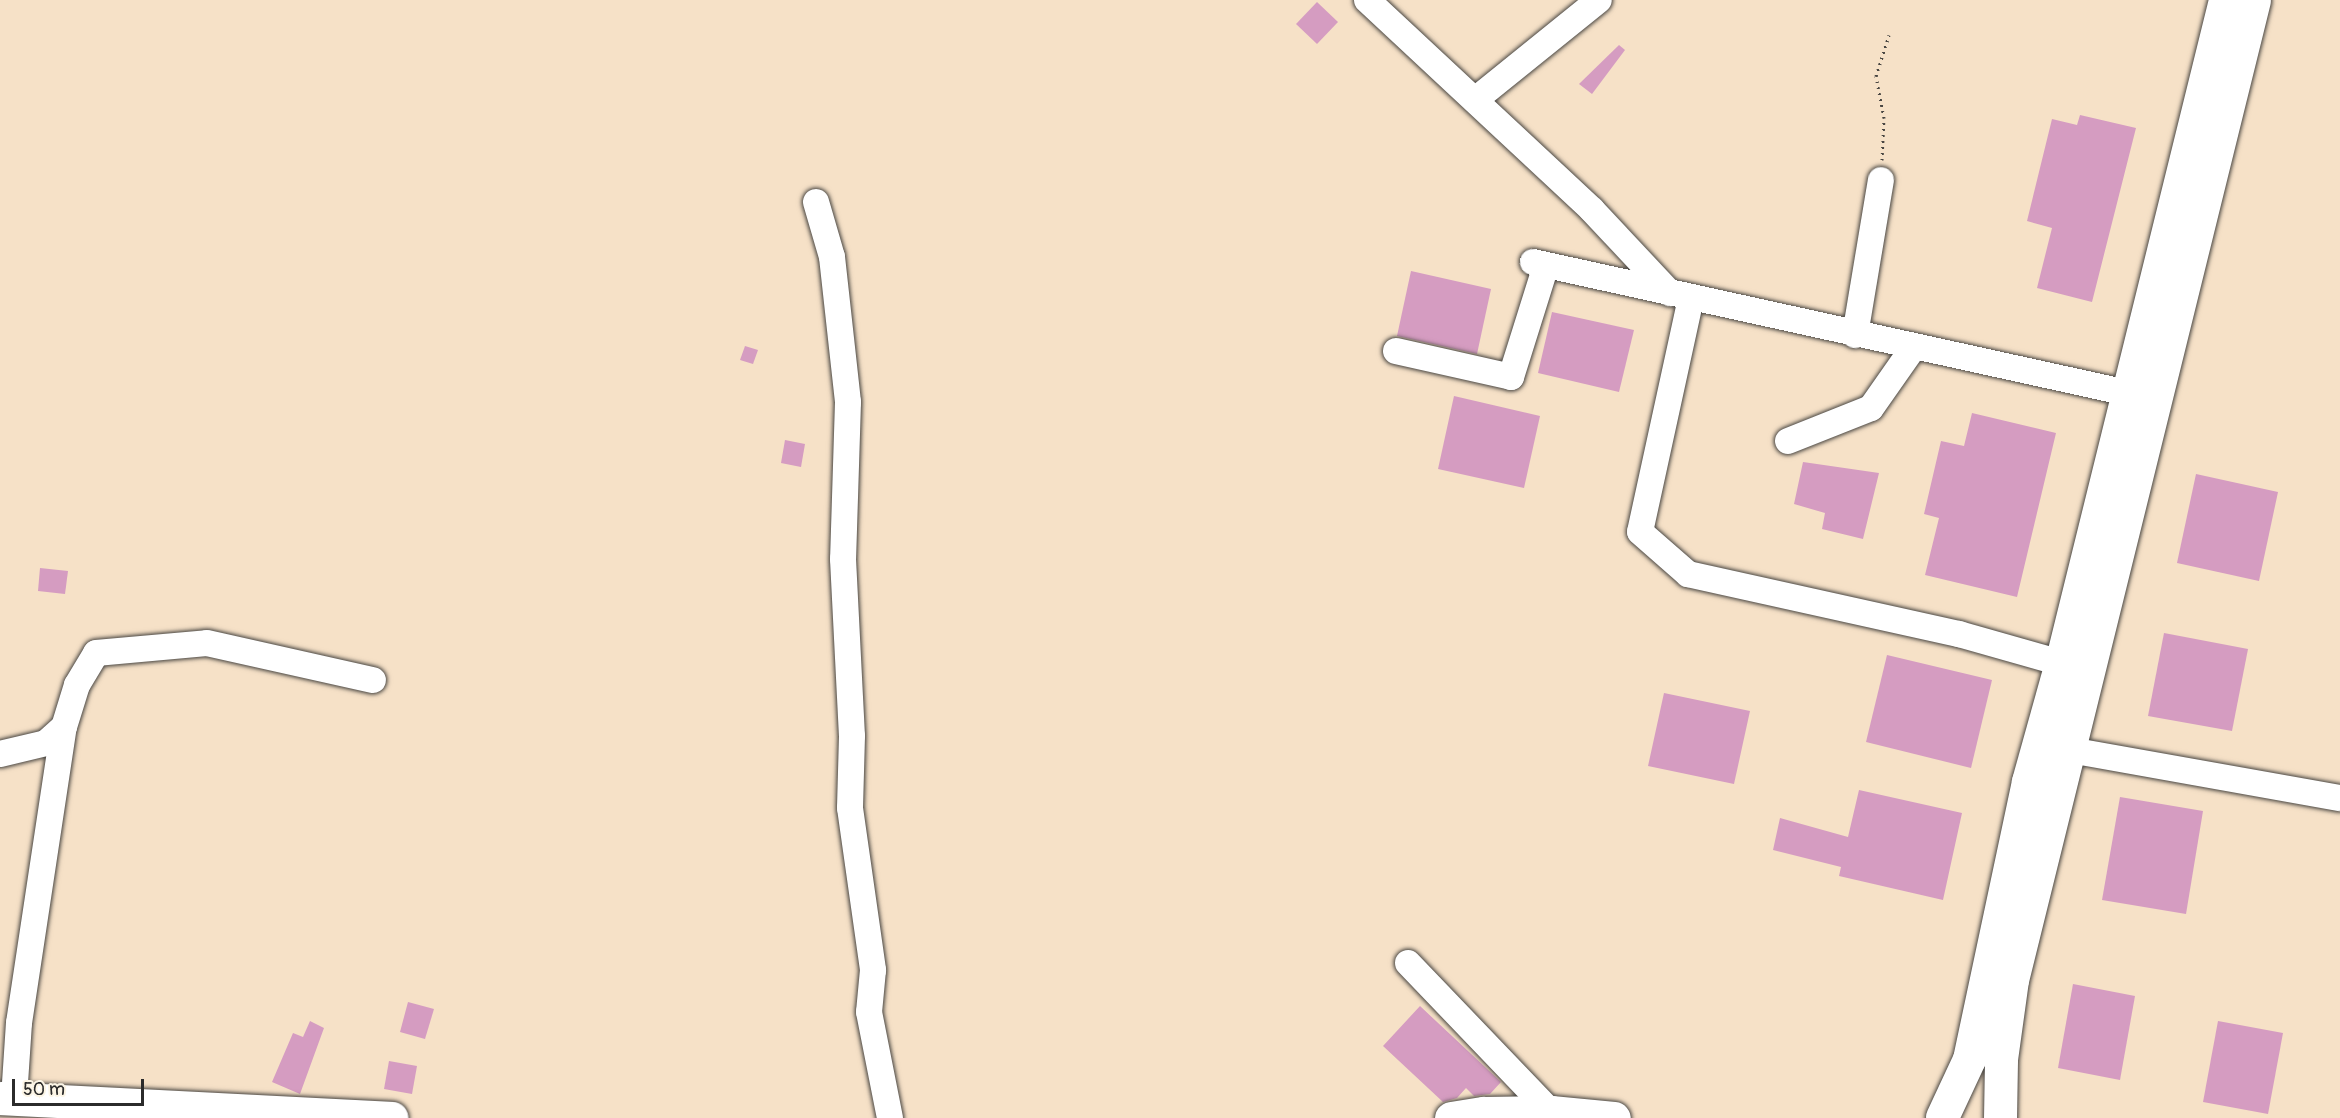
<!DOCTYPE html>
<style>
body{margin:0}
#map{position:relative;width:2340px;height:1118px;overflow:hidden;background:#f6e1c7;font-family:Pangolin,sans-serif}
div>[style]{position:absolute}
[style*='--x']{left:calc(var(--x)*1px);top:calc(var(--y)*1px);width:calc(var(--w)*1px);rotate:calc(var(--a)*1deg)}
.building>*{inset:0;background:#d59cc1}
.path>*{height:3px;margin-top:-1.5px;transform-origin:0;background:repeating-linear-gradient(90deg,#494642 0 1.5px,transparent 0 6px)}
.roads{filter:drop-shadow(0 0 2px #494642) drop-shadow(0 0 2px #494642)}
.minor>*{height:26px;margin:-13px;padding:0 13px;transform-origin:13px;border-radius:13px;background:#fff}
.major>*{height:33px;margin:-16.5px;padding:0 16.5px;transform-origin:16.5px;border-radius:16.5px;background:#fff}
span{translate:-50% -50%;white-space:nowrap;text-align:center;line-height:1.15;-webkit-text-stroke:4.5px #fcf5e5;paint-order:stroke}
.scale{position:absolute;left:12px;top:1079px;width:132px;height:27px;box-sizing:border-box;border:3px solid #2b2b2b;border-top:0;padding-left:8px;font-size:18px;line-height:21px;white-space:nowrap;color:#2b2b2b;-webkit-text-stroke:4px #fcf5e5;paint-order:stroke}
</style>
<div id="map">
<div class="building">
<i style="clip-path:polygon(1317px 2px,1338px 22px,1317px 44px,1296px 24px)"></i>
<i style="clip-path:polygon(1619px 45px,1625px 50px,1592px 94px,1579px 84px)"></i>
<i style="clip-path:polygon(2080px 115px,2136px 128px,2092px 302px,2037px 288px,2052px 228px,2027px 221px,2052px 119px,2077px 125px)"></i>
<i style="clip-path:polygon(1411px 271px,1491px 289px,1477px 354px,1397px 336px)"></i>
<i style="clip-path:polygon(1552px 312px,1634px 330px,1619px 392px,1538px 373px)"></i>
<i style="clip-path:polygon(745px 346px,758px 350px,753px 364px,740px 360px)"></i>
<i style="clip-path:polygon(1454px 396px,1540px 416px,1524px 488px,1438px 469px)"></i>
<i style="clip-path:polygon(1972px 413px,2056px 433px,2017px 597px,1925px 575px,1939px 518px,1924px 514px,1941px 441px,1964px 446px)"></i>
<i style="clip-path:polygon(785px 440px,805px 444px,801px 467px,781px 463px)"></i>
<i style="clip-path:polygon(1803px 462px,1879px 473px,1863px 539px,1822px 529px,1825px 513px,1794px 504px)"></i>
<i style="clip-path:polygon(2196px 474px,2278px 492px,2259px 581px,2177px 563px)"></i>
<i style="clip-path:polygon(40px 568px,68px 571px,65px 594px,38px 591px)"></i>
<i style="clip-path:polygon(2164px 633px,2248px 649px,2232px 731px,2148px 716px)"></i>
<i style="clip-path:polygon(1887px 655px,1992px 680px,1971px 768px,1866px 742px)"></i>
<i style="clip-path:polygon(1664px 693px,1750px 711px,1734px 784px,1648px 766px)"></i>
<i style="clip-path:polygon(1859px 790px,1962px 813px,1943px 900px,1839px 876px,1841px 867px,1773px 850px,1780px 818px,1848px 837px)"></i>
<i style="clip-path:polygon(2120px 797px,2203px 811px,2186px 914px,2102px 900px)"></i>
<i style="clip-path:polygon(2073px 984px,2135px 996px,2120px 1080px,2058px 1068px)"></i>
<i style="clip-path:polygon(408px 1002px,434px 1009px,425px 1039px,400px 1032px)"></i>
<i style="clip-path:polygon(1420px 1006px,1501px 1082px,1490px 1094px,1474px 1096px,1466px 1088px,1457px 1098px,1443px 1102px,1383px 1046px)"></i>
<i style="clip-path:polygon(310px 1021px,324px 1028px,300px 1094px,272px 1082px,293px 1033px,303px 1037px)"></i>
<i style="clip-path:polygon(2218px 1021px,2283px 1033px,2268px 1114px,2203px 1102px)"></i>
<i style="clip-path:polygon(389px 1061px,417px 1066px,412px 1094px,384px 1089px)"></i>
</div>
<div class="path">
<i style="--x:1882;--y:160;--w:42;--a:-87.3"></i>
<i style="--x:1884;--y:118;--w:43;--a:-100.8"></i>
<i style="--x:1876;--y:76;--w:43;--a:-72.4"></i>
</div>
<div class="roads">
<div class="minor">
<i style="--x:1367;--y:0;--w:308;--a:43"></i>
<i style="--x:1592;--y:210;--w:114;--a:46.8"></i>
<i style="--x:1475;--y:100;--w:159;--a:-38.9"></i>
<i style="--x:816;--y:202;--w:57;--a:73.8"></i>
<i style="--x:832;--y:257;--w:146;--a:83.7"></i>
<i style="--x:848;--y:402;--w:157;--a:91.8"></i>
<i style="--x:843;--y:559;--w:177;--a:87.1"></i>
<i style="--x:852;--y:736;--w:72;--a:91.6"></i>
<i style="--x:850;--y:808;--w:164;--a:81.9"></i>
<i style="--x:873;--y:970;--w:42;--a:95.4"></i>
<i style="--x:869;--y:1012;--w:108;--a:78.8"></i>
<i style="--x:1533;--y:262;--w:609;--a:12.42"></i>
<i style="--x:1691;--y:298;--w:239;--a:102.3"></i>
<i style="--x:1640;--y:532;--w:64;--a:41.2"></i>
<i style="--x:1688;--y:574;--w:278;--a:12.5"></i>
<i style="--x:1959;--y:634;--w:106;--a:15.9"></i>
<i style="--x:1855;--y:335;--w:157;--a:-80.5"></i>
<i style="--x:1396;--y:351;--w:118;--a:12.7"></i>
<i style="--x:1511;--y:377;--w:117;--a:-72.6"></i>
<i style="--x:1788;--y:441;--w:89;--a:-21.7"></i>
<i style="--x:1871;--y:408;--w:73;--a:-55"></i>
<i style="--x:2070;--y:750;--w:274;--a:10.1"></i>
<i style="--x:0;--y:754;--w:47;--a:-13.4"></i>
<i style="--x:46;--y:743;--w:24;--a:-42"></i>
<i style="--x:64;--y:727;--w:44;--a:-72.8"></i>
<i style="--x:77;--y:685;--w:37;--a:-59"></i>
<i style="--x:96;--y:653;--w:111;--a:-5.1"></i>
<i style="--x:207;--y:643;--w:170;--a:12.6"></i>
<i style="--x:1408;--y:963;--w:207;--a:46.2"></i>
<i style="--x:14;--y:1098;--w:75;--a:-86.2"></i>
<i style="--x:19;--y:1023;--w:299;--a:-81.4"></i>
</div>
<div class="major">
<i style="--x:0;--y:1098;--w:392;--a:2.9"></i>
<i style="--x:1942;--y:1117;--w:64;--a:-65"></i>
<i style="--x:1969;--y:1059;--w:284;--a:-78"></i>
<i style="--x:2028;--y:781;--w:123;--a:-74.4"></i>
<i style="--x:2061;--y:663;--w:683;--a:-76.11"></i>
<i style="--x:1451;--y:1118;--w:33;--a:-9"></i>
<i style="--x:1484;--y:1113;--w:67;--a:-0.9"></i>
<i style="--x:1551;--y:1112;--w:63;--a:5.4"></i>
<i style="--x:2000;--y:1118;--w:59;--a:-89"></i>
<i style="--x:2001;--y:1059;--w:80;--a:-82.1"></i>
<i style="--x:2012;--y:980;--w:1009;--a:-76.13"></i>
</div>
</div>
<div class="scale">50 m</div>
</div>
